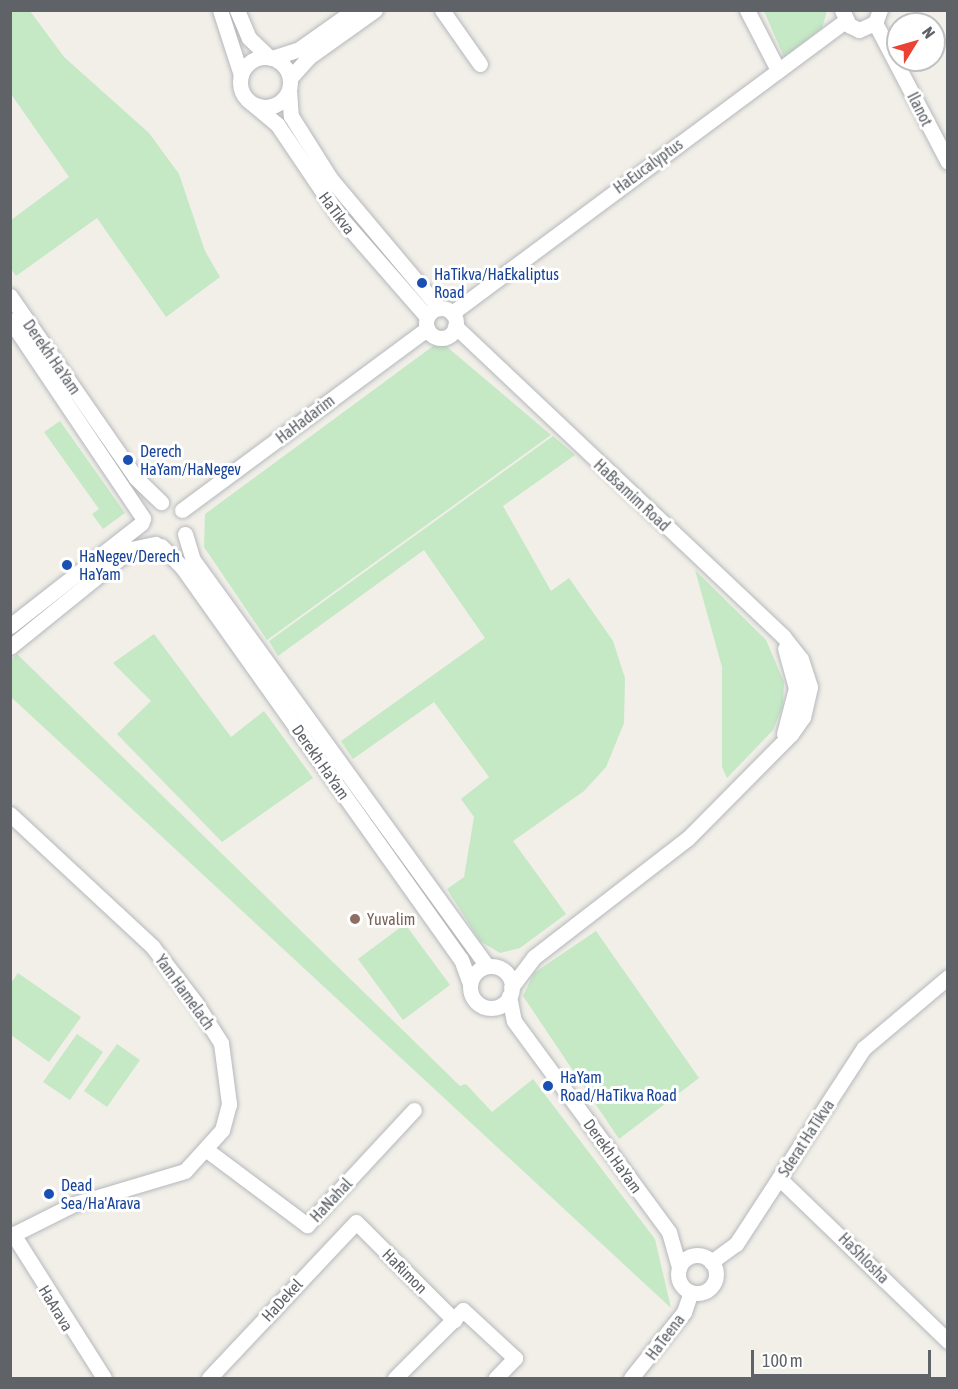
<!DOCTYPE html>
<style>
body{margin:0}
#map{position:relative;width:958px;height:1389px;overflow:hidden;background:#f1efe8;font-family:"Asap Condensed",sans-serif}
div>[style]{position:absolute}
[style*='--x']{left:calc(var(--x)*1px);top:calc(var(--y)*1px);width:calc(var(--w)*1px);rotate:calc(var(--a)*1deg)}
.green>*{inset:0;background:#c5e8c5}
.roads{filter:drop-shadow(0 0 2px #b5b8bc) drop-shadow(0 0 2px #b5b8bc)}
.minor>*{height:15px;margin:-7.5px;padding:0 7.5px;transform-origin:7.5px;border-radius:7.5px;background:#fff}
.minor>.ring{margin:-7.5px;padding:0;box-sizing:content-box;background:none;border:15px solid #fff;border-radius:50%}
.dots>*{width:16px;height:16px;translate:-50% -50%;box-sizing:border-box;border:3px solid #fff;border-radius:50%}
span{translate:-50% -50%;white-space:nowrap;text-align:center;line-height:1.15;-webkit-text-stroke:6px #fff;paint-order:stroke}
.street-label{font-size:16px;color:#5f6368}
.transit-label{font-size:16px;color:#164399}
.left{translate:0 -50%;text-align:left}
.education-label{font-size:16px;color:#785e54}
.frame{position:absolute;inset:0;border:12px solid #5f6368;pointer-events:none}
.north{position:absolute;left:886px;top:12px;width:60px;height:60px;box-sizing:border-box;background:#fff;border:2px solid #bfc1c3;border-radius:50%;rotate:53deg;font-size:16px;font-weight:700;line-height:24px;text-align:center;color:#5f6368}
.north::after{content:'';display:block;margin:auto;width:21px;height:27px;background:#ea4335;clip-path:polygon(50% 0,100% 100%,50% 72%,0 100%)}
.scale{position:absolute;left:751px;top:1350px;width:180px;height:27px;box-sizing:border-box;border:3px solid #5f6368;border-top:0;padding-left:8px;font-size:18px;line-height:21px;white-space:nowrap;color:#5f6368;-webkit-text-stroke:4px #fff;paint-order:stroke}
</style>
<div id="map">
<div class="green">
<i style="clip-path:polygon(11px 10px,30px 11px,64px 57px,149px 133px,179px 174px,205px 251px,220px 277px,166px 317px,97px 218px,16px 276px,11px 269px,11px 220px,69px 177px,11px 94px)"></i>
<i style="clip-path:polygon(764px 11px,827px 11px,822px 28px,784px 57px)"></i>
<i style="clip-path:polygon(440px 341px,551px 435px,267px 640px,204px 547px,205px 514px)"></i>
<i style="clip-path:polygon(60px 421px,125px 513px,103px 529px,92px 514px,99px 509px,44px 432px)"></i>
<i style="clip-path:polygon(553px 436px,575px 455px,503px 506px,551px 591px,569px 578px,613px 641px,625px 678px,624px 723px,606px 767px,584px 791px,513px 841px,566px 914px,520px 948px,500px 953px,480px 941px,447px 889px,464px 877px,474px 817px,461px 799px,489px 777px,434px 702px,353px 759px,341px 741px,485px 638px,424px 550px,278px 656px,269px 641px)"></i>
<i style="clip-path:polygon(695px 570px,766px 640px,784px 682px,783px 706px,773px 730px,727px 778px,722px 767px,722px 667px)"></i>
<i style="clip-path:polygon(154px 634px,231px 737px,264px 711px,313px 778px,222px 842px,117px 734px,151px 701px,113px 663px)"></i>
<i style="clip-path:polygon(17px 654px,460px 1086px,466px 1084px,492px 1112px,533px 1079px,655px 1239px,671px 1308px,11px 697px,11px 660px)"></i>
<i style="clip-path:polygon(405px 924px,450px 985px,403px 1020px,358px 959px)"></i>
<i style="clip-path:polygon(596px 931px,699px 1078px,619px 1139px,523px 996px,534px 973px)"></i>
<i style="clip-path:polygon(18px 973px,81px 1017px,49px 1062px,11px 1035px,11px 983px)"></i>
<i style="clip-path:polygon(77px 1034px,103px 1052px,70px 1100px,43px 1082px)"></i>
<i style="clip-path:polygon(117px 1044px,140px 1060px,107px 1107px,84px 1091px)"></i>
</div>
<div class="roads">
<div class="minor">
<i style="--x:220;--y:10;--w:68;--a:72.1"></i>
<i style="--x:237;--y:10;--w:30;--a:67"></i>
<i style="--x:249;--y:38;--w:28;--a:44"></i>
<i style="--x:442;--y:10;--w:66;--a:54.9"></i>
<i style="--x:747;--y:10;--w:68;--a:62.7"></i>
<i style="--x:842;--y:10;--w:17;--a:65"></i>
<i style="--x:849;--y:25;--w:11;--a:27"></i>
<i style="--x:859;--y:30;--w:17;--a:-24"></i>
<i style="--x:875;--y:23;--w:14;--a:-69"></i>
<i style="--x:875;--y:23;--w:157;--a:62.3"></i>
<i class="ring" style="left:240px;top:57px;width:35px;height:35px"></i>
<i style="--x:272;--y:58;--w:28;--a:-18"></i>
<i style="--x:299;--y:49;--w:67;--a:-35.3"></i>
<i style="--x:290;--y:78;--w:28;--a:-48"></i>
<i style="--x:309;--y:57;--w:81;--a:-35.5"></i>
<i style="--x:289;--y:90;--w:26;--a:86"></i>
<i style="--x:291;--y:116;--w:73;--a:57.8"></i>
<i style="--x:330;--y:178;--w:170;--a:50"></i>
<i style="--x:254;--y:105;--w:30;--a:40"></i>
<i style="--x:277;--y:124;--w:111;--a:56"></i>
<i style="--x:339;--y:216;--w:134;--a:48.9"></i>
<i style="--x:10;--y:296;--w:221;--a:55.3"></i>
<i style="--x:136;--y:478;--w:35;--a:44"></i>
<i class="ring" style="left:426px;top:308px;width:15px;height:15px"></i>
<i style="--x:452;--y:313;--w:490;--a:-36.6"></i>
<i style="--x:10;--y:320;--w:239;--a:56.1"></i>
<i style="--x:455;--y:326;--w:451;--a:43.4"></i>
<i style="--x:783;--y:636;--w:29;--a:52"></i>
<i style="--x:801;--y:659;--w:29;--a:72"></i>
<i style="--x:810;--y:687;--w:31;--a:103"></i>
<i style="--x:803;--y:717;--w:21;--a:125"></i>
<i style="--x:791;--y:734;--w:146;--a:134.7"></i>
<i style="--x:688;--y:838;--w:195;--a:142.3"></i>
<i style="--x:534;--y:957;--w:38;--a:127"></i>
<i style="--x:182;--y:510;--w:305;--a:-36.5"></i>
<i style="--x:185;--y:534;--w:27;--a:73"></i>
<i style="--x:193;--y:560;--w:501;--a:54.09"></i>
<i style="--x:161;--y:546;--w:30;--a:45"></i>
<i style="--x:182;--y:567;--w:481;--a:54.6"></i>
<i style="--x:461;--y:959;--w:27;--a:70"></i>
<i style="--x:10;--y:626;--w:167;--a:-38"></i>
<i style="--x:10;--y:647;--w:156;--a:-39"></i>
<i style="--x:131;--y:549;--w:25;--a:-12"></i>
<i style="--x:784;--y:734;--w:48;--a:-75.4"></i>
<i style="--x:796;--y:688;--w:41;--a:-105.4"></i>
<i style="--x:10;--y:814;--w:194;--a:42.9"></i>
<i style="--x:152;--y:946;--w:71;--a:52.5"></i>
<i style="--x:195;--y:1002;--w:49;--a:57.6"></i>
<i style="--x:221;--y:1043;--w:62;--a:82.5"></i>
<i style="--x:229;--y:1104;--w:27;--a:105"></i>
<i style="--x:222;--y:1130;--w:55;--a:132.1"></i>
<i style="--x:185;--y:1171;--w:116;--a:163.4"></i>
<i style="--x:74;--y:1204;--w:72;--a:153.4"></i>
<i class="ring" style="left:470px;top:966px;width:27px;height:27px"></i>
<i style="--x:509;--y:996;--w:25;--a:79"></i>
<i style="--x:514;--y:1021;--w:262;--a:53.7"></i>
<i style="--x:669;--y:1232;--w:37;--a:74"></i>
<i style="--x:208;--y:1151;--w:124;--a:36.8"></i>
<i style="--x:307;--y:1225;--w:157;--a:-47.1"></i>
<i style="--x:779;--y:1178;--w:235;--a:44"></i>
<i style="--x:13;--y:1234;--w:170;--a:57.7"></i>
<i class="ring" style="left:678px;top:1255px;width:23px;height:23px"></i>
<i style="--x:711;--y:1262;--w:31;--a:-36"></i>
<i style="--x:736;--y:1244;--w:234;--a:-56.9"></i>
<i style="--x:864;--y:1048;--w:110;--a:-40.2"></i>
<i style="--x:209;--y:1378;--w:214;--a:-46.7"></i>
<i style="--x:356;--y:1222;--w:139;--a:45"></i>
<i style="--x:395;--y:1378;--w:96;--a:-45"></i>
<i style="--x:463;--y:1310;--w:71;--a:42.7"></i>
<i style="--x:515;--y:1358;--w:28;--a:134"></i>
<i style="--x:631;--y:1378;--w:85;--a:-51.2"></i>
<i style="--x:684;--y:1312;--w:21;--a:-71"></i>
</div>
</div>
<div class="dots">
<i style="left:422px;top:283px;background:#1a4fb4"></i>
<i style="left:128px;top:460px;background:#1a4fb4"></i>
<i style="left:67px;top:565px;background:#1a4fb4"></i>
<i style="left:355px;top:919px;background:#8d6e63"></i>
<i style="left:548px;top:1086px;background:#1a4fb4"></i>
<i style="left:49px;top:1194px;background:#1a4fb4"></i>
</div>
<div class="street-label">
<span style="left:920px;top:109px;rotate:63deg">Ilanot</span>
<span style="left:648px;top:166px;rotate:-36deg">HaEucalyptus</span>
<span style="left:337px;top:213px;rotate:53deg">HaTikva</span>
<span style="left:52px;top:357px;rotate:55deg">Derekh HaYam</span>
<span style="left:305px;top:419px;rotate:-37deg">HaHadarim</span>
<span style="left:632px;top:495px;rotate:43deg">HaBsamim Road</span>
<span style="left:321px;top:762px;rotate:55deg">Derekh HaYam</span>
<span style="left:185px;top:992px;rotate:54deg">Yam Hamelach</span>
<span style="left:806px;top:1138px;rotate:-57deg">Sderat HaTikva</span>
<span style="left:613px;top:1156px;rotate:54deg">Derekh HaYam</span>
<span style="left:331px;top:1200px;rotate:-47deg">HaNahal</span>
<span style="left:864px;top:1258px;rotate:45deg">HaShlosha</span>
<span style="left:405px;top:1271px;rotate:45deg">HaRimon</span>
<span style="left:282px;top:1300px;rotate:-47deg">HaDekel</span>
<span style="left:56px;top:1308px;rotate:59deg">HaArava</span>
<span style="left:665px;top:1337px;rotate:-53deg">HaTeena</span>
</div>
<div class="transit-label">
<span class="left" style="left:434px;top:283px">HaTikva/HaEkaliptus<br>Road</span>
<span class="left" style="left:140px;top:460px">Derech<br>HaYam/HaNegev</span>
<span class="left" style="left:79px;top:565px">HaNegev/Derech<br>HaYam</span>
<span class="left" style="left:560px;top:1086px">HaYam<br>Road/HaTikva Road</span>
<span class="left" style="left:61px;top:1194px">Dead<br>Sea/Ha'Arava</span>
</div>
<div class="education-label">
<span class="left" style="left:367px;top:919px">Yuvalim</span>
</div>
<div class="frame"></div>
<div class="north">N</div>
<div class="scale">100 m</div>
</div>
